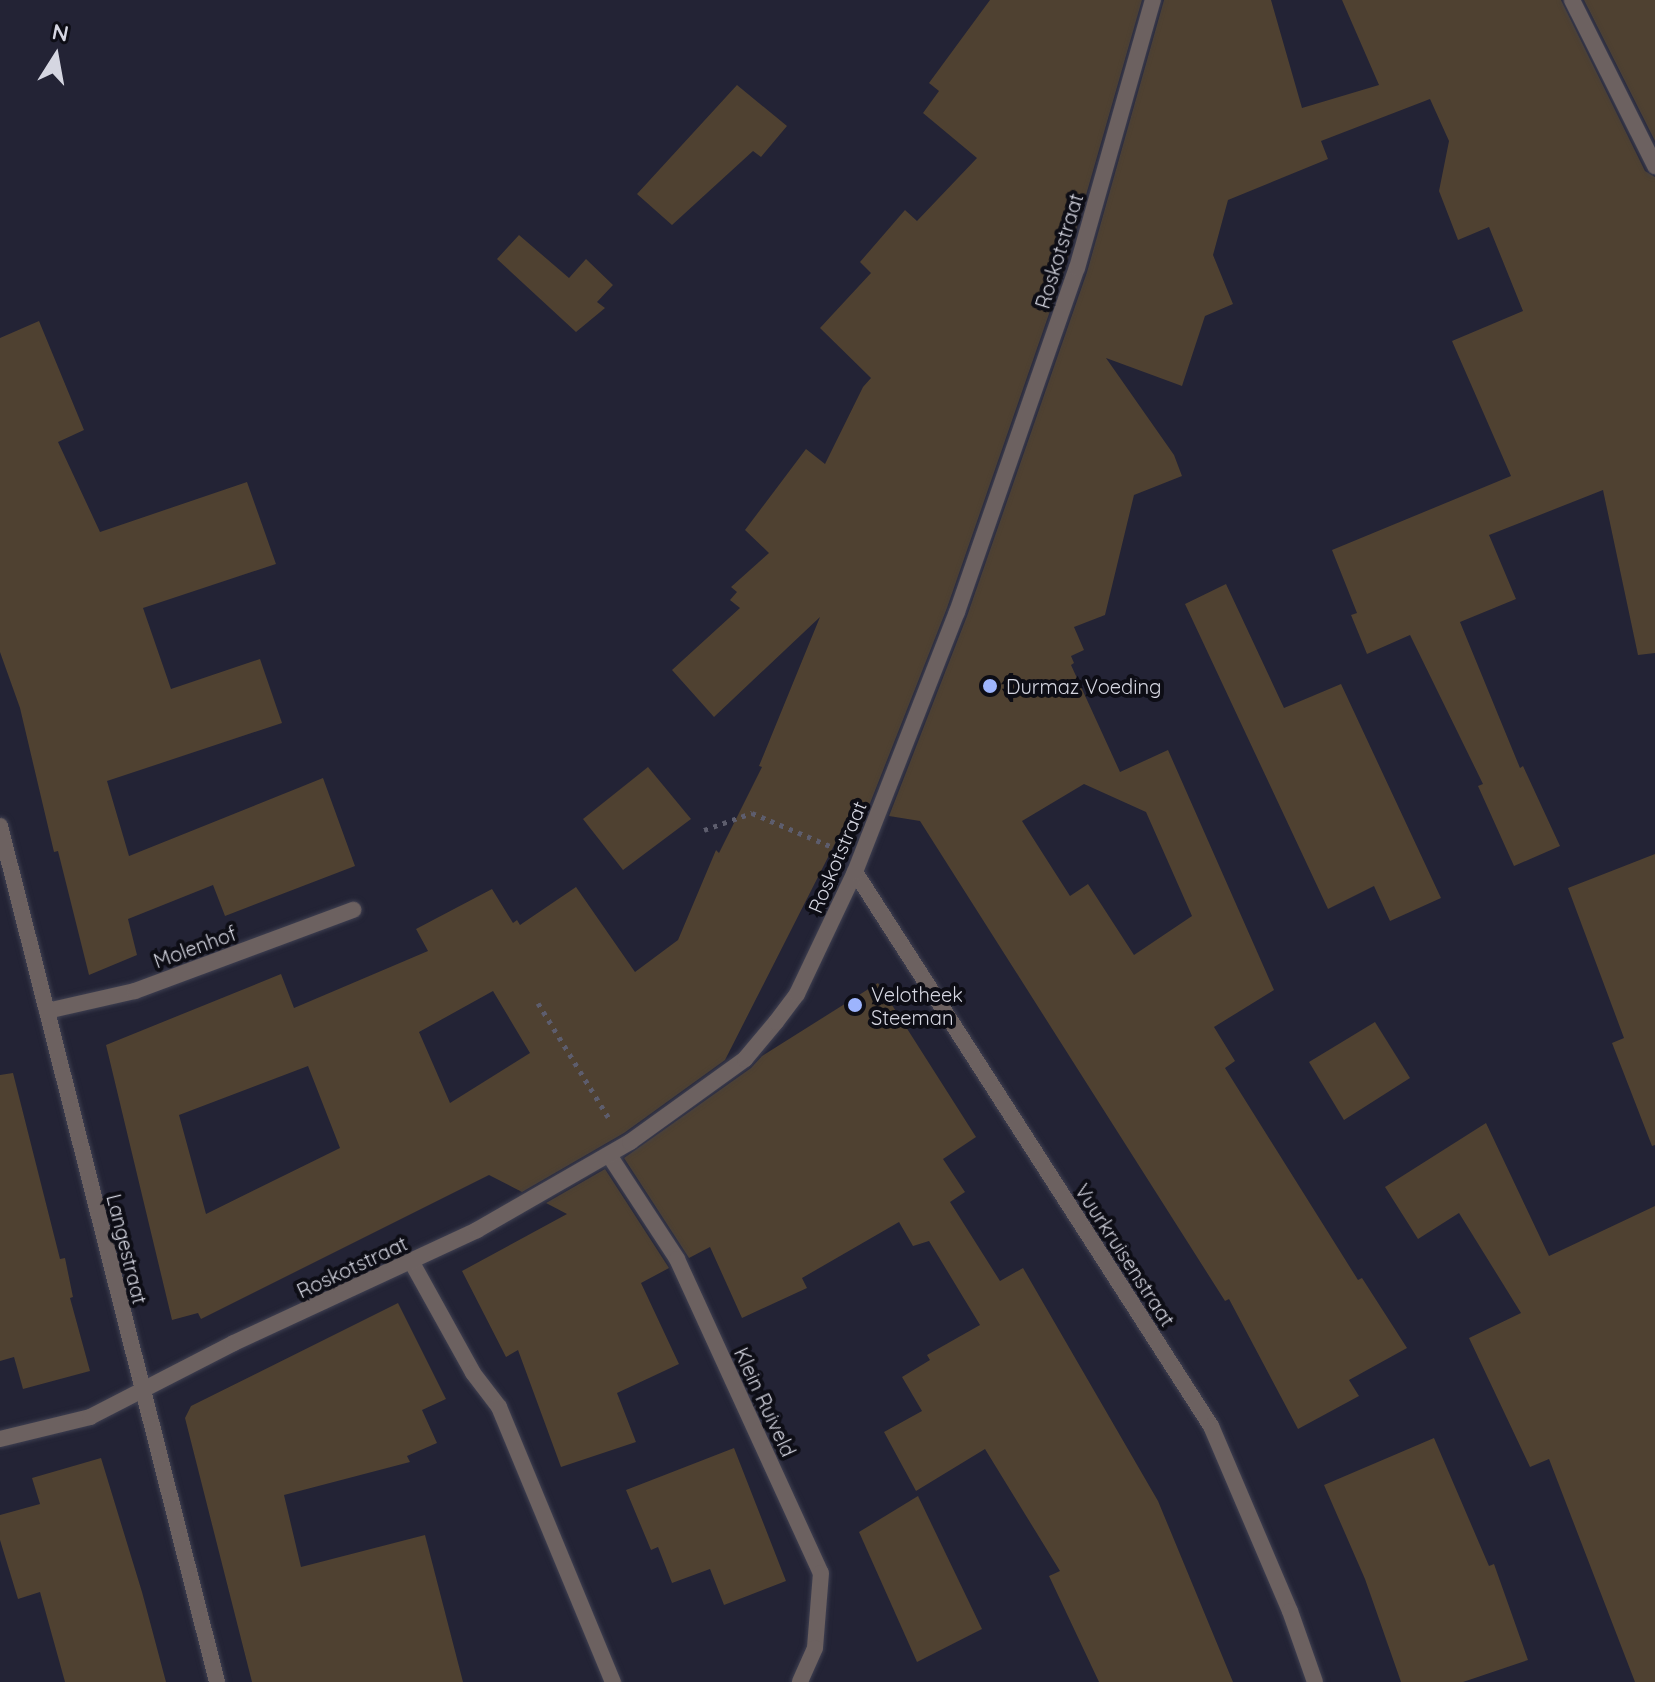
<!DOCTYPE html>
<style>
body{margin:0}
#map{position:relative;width:1655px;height:1682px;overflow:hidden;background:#232335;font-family:Quicksand,sans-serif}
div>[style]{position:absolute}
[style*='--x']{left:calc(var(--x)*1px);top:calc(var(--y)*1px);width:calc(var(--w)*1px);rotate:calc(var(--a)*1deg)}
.building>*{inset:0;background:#4f4131}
.path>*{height:5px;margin-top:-2.5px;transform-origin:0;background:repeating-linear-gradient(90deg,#5d5d6d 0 4px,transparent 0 10px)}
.roads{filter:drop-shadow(0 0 2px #3f4051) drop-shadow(0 0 2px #3f4051)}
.minor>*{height:16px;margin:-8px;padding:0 8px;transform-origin:8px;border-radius:8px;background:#6c6160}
.tertiary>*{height:16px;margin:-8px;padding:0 8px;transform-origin:8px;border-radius:8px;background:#6c6160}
.dots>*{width:22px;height:22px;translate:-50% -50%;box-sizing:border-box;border:4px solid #0d0d15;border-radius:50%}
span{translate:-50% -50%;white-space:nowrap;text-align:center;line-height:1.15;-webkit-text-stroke:8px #0d0d15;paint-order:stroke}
.street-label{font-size:20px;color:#d5d6e1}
.poi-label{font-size:20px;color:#d5d6e1}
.left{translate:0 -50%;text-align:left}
.north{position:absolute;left:16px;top:16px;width:80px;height:80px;-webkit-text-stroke:6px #0d0d15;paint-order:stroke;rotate:11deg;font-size:22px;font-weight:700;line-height:32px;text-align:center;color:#d5d6e1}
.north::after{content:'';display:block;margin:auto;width:28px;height:36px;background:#d5d6e1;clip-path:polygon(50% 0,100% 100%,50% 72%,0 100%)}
</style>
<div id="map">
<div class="building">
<i style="clip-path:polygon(evenodd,990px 0,1142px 0,1066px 265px,947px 608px,867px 811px,853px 808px,725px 1060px,624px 1133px,522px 1192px,489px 1175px,201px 1319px,198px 1313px,172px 1320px,106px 1045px,281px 974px,294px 1008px,428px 951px,416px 929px,492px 889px,513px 923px,517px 920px,520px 925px,576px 887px,635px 972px,678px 940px,716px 850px,719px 853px,762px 767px,759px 766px,820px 617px,714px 717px,672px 670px,740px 608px,730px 600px,737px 592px,731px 587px,769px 553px,745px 530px,806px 449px,825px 464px,863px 387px,871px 378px,820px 328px,871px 273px,860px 262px,905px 210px,917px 221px,977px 158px,923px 113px,939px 91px,929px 83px,990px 0,493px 991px,530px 1053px,450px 1103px,419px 1032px,493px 991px,990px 0,308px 1066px,340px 1148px,206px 1214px,179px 1115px,308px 1066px)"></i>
<i style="clip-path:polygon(evenodd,1164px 0,1271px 0,1302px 108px,1379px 85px,1342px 0,1561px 0,1645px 171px,1655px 177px,1655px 653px,1638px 655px,1603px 490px,1489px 535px,1516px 599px,1460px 622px,1520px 768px,1523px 766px,1560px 846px,1514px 866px,1478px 786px,1483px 784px,1410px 635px,1367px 654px,1351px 615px,1357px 613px,1332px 550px,1511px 476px,1452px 341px,1523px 311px,1489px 227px,1458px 240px,1439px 191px,1449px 141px,1430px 99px,1321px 141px,1328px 159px,1228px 200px,1213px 255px,1233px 304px,1205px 316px,1182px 386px,1106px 358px,1174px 455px,1182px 476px,1134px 495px,1105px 615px,1074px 627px,1084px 650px,1071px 656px,1074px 663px,1071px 665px,1120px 772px,1168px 750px,1274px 990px,1214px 1027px,1235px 1061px,1225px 1068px,1358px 1280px,1362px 1278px,1407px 1348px,1349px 1380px,1359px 1396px,1298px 1429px,1229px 1299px,1225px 1301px,920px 821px,889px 816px,967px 616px,1087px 272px,1164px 0,1084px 784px,1146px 812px,1192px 916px,1134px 955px,1088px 884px,1070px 896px,1022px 821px,1084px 784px)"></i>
<i style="clip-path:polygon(1584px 0,1655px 0,1655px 141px)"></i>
<i style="clip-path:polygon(737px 85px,787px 126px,761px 157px,753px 151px,672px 225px,637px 194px)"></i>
<i style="clip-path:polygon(519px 235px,569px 278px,586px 259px,613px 285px,597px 302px,605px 308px,576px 332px,497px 259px)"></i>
<i style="clip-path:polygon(39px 321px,84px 430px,58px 442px,100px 532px,247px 482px,276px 564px,143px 608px,171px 689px,260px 659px,282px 723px,107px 781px,129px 856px,323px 778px,355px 866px,225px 916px,213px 885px,128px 919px,137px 955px,89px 975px,58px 851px,54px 852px,20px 708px,0 652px,0 338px)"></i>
<i style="clip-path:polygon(1226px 584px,1284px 708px,1341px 684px,1441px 898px,1390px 921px,1374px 886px,1328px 909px,1185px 604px)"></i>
<i style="clip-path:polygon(648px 767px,691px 819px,623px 870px,583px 819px)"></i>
<i style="clip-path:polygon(1655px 854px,1655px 1145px,1652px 1146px,1612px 1043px,1624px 1038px,1568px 888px)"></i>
<i style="clip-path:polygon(878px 983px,976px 1137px,943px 1159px,965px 1192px,950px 1202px,1000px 1281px,1023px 1268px,1158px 1501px,1233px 1682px,1099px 1682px,1049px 1576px,1060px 1571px,985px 1449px,916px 1491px,884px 1432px,922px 1411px,902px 1377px,930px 1360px,927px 1355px,980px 1325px,929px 1241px,913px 1246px,899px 1222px,802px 1278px,807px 1288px,742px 1318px,710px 1247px,689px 1258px,624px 1158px,751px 1068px,762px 1056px)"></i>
<i style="clip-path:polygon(1375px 1022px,1410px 1078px,1344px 1120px,1309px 1062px)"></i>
<i style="clip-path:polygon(13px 1073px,60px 1259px,65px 1258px,73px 1297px,70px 1298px,90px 1371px,23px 1389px,14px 1357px,0 1361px,0 1075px)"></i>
<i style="clip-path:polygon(1486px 1123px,1549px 1256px,1655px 1206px,1655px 1682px,1635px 1682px,1549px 1459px,1530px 1467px,1469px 1338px,1521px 1313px,1459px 1213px,1418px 1239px,1385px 1187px)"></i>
<i style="clip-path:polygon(605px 1169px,669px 1268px,641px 1283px,679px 1364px,617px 1393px,636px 1442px,561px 1467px,518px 1350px,506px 1357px,462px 1271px,567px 1214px,546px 1203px)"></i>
<i style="clip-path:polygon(398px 1303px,446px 1399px,422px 1410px,437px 1443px,407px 1456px,410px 1462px,284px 1495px,301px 1567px,425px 1535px,463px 1682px,252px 1682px,185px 1418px,191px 1406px)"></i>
<i style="clip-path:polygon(1434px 1438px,1489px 1566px,1494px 1564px,1528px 1660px,1463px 1682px,1401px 1682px,1365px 1579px,1324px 1485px)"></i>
<i style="clip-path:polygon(734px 1448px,786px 1581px,724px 1605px,710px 1569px,672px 1583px,658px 1547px,651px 1550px,626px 1490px)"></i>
<i style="clip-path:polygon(101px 1458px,142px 1592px,166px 1682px,65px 1682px,40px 1592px,18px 1599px,0 1540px,0 1515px,40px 1504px,32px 1478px)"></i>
<i style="clip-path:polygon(918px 1496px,982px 1629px,917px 1662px,859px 1532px)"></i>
</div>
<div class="path">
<i style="--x:704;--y:830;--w:51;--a:-19.5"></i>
<i style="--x:752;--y:813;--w:85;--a:22.9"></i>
<i style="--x:538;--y:1003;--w:134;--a:58.4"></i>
</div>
<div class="roads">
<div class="minor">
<i style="--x:1572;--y:0;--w:186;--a:63.4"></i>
<i style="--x:855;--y:872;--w:659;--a:57.28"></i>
<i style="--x:1211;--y:1426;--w:201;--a:66.9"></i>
<i style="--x:1290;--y:1611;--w:75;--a:70.6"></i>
<i style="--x:47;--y:1011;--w:90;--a:-12.8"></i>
<i style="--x:135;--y:991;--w:233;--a:-20.4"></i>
<i style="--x:609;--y:1155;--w:124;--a:56.8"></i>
<i style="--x:677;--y:1259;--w:345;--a:65.4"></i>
<i style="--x:821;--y:1573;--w:75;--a:94.6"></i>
<i style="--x:815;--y:1648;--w:37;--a:114"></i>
<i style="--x:411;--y:1261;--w:128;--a:61"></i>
<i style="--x:473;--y:1373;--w:43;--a:52.6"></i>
<i style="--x:499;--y:1407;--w:298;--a:67.5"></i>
<i style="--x:0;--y:1439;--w:93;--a:-13.7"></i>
<i style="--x:90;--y:1417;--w:162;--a:-27.2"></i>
<i style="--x:234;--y:1343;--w:268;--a:-24.9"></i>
<i style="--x:477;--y:1230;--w:177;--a:-29.9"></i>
<i style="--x:630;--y:1142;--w:142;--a:-35.8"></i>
<i style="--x:745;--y:1059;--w:48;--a:-50"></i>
<i style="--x:776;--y:1022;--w:35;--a:-53"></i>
<i style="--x:797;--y:994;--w:135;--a:-64.6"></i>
<i style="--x:855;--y:872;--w:279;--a:-68.6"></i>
<i style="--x:957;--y:612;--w:364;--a:-70.8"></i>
<i style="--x:1077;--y:268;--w:279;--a:-74.2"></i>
</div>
<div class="tertiary">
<i style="--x:0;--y:826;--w:883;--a:75.77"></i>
</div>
</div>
<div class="dots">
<i style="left:990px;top:686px;background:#9db4fd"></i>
<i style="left:855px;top:1005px;background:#9db4fd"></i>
</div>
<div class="street-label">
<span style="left:1059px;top:251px;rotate:-73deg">Roskotstraat</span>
<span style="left:837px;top:857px;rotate:-67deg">Roskotstraat</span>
<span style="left:195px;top:947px;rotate:-20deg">Molenhof</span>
<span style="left:127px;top:1249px;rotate:76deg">Langestraat</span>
<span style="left:1125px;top:1255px;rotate:57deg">Vuurkruisenstraat</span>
<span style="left:352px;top:1267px;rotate:-25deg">Roskotstraat</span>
<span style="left:765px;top:1402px;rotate:65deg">Klein Ruiveld</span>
</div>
<div class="poi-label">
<span class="left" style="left:1006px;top:686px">Durmaz Voeding</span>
<span class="left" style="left:871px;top:1006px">Velotheek<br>Steeman</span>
</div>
<div class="north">N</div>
</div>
